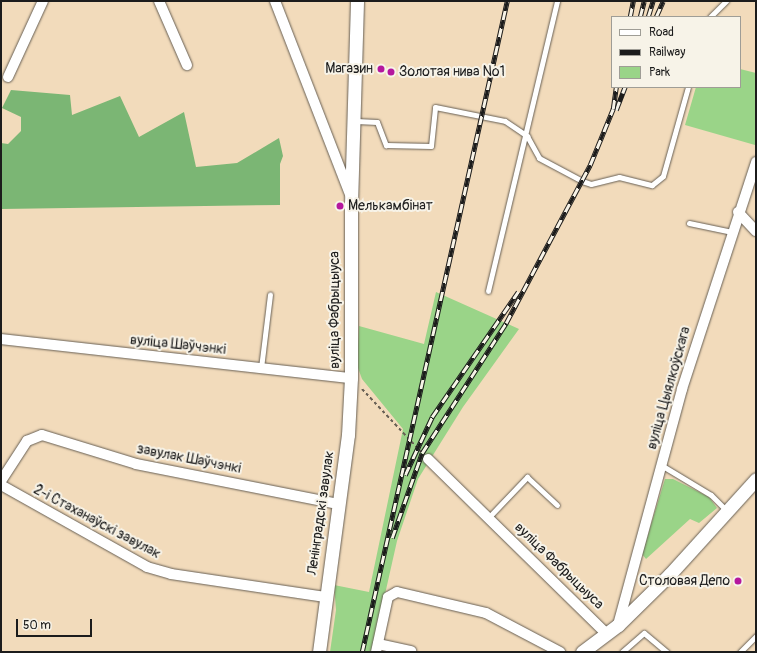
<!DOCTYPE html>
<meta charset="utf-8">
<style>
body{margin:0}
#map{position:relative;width:757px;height:653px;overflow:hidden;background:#f2dbbb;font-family:Pangolin,sans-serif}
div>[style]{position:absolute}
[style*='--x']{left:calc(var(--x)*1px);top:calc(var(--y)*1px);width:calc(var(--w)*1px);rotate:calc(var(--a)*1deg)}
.green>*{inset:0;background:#9ad488}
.forest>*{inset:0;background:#7bb674}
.path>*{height:2px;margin-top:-1px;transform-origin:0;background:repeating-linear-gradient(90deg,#675f54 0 3px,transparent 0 6px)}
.roads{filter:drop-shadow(0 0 1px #675f54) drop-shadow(0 0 1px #675f54)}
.service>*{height:5px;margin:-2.5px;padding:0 2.5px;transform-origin:2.5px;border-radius:2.5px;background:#fff}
.minor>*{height:10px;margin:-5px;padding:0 5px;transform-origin:5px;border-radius:5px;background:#fff}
.tertiary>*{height:13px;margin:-6.5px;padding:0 6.5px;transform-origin:6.5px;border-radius:6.5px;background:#fff}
.rail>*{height:4.5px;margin-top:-2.25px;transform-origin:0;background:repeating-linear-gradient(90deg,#f7f3e8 0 9px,#1c1c1c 0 18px);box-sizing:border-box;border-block:1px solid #1c1c1c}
.dots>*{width:11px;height:11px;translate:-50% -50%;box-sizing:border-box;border:2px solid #f7f3e8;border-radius:50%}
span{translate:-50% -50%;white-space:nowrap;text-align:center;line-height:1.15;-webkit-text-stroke:4px #f7f3e8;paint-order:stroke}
.poi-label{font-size:14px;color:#1c1c1c}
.right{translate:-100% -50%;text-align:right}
.left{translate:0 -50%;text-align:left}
.street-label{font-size:14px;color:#1c1c1c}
.frame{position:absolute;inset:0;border:2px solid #1c1c1c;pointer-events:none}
.legend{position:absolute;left:611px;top:16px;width:130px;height:72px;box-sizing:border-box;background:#f7f3e8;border:1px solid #9f9d96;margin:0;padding:5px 7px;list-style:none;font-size:12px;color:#1c1c1c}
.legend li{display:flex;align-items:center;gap:8px;height:20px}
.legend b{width:20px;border:1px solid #9f9d96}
.scale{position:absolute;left:16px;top:619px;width:76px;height:18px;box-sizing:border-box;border:2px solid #1c1c1c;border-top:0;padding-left:5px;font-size:12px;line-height:14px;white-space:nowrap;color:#1c1c1c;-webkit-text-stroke:3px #f7f3e8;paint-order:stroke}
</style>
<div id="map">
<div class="green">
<i style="clip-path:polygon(740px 69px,756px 73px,755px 145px,685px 125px,696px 87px,740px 87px)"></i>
<i style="clip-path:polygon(436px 292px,519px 329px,463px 407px,418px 479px,397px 541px,372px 652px,330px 652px,336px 610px,334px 585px,369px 592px,403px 429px,362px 379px,357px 365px,359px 326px,424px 344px)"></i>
<i style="clip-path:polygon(665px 479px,673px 479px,709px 497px,717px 508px,699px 523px,690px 519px,646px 559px,642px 554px)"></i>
</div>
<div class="forest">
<i style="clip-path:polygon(11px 90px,70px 95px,72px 115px,120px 96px,139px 137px,184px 112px,196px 167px,237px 163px,279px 138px,283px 156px,280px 164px,280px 205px,1px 209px,1px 143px,8px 144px,21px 131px,21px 117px,2px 108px)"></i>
</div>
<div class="path">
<i style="--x:362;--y:389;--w:88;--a:46.8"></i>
</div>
<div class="roads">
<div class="service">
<i style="--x:710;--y:17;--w:23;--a:-45"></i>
<i style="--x:356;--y:121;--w:21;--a:3"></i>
<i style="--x:377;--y:122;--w:25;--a:69"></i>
<i style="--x:386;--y:145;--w:45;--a:1.3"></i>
<i style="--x:431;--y:146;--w:39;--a:-84"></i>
<i style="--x:435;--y:107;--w:71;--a:11.3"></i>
<i style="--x:505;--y:121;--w:27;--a:34"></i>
<i style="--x:527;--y:136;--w:25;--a:61"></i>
<i style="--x:539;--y:158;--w:49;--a:28.1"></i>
<i style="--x:582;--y:181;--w:9;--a:18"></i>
<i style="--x:591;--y:184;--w:29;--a:-14"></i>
<i style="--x:619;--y:177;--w:34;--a:14"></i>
<i style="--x:652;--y:185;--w:14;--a:-39"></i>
<i style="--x:663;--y:176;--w:92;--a:-74.3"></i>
<i style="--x:689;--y:223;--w:44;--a:11.8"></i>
<i style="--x:488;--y:291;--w:298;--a:-76.6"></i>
<i style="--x:261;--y:368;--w:74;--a:-83"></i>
<i style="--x:661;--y:465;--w:58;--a:31"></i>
<i style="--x:711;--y:495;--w:23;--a:45"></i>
<i style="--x:488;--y:518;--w:57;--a:-46.4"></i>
<i style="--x:527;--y:477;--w:41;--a:43"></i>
<i style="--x:622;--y:652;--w:29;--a:-41"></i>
<i style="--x:644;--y:633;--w:30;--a:40"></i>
<i style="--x:740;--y:652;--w:23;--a:-45"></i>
</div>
<div class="minor">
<i style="--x:159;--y:1;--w:70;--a:66.4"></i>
<i style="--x:275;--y:1;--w:207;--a:68.8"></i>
<i style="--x:8;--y:77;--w:84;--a:-65.3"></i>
<i style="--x:738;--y:212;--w:26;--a:47"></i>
<i style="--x:1;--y:339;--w:352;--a:6.4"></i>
<i style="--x:428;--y:459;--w:250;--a:44.4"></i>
<i style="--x:1;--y:481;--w:48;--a:-57"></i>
<i style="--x:27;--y:441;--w:16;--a:-22"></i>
<i style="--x:42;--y:435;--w:98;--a:17.1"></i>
<i style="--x:136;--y:464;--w:206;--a:11.2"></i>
<i style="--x:1;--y:485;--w:167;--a:29.3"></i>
<i style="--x:147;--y:567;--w:25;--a:16"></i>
<i style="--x:171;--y:574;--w:156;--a:8.5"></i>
<i style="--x:618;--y:625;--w:245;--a:-74.8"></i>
<i style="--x:682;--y:389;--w:239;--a:-71.9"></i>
<i style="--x:378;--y:644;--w:34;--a:12"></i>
<i style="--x:376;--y:652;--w:56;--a:-77.7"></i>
<i style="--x:388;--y:597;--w:10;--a:-29"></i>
<i style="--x:397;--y:592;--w:91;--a:13.3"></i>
<i style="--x:486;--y:613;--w:84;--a:27.8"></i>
</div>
<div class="tertiary">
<i style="--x:319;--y:652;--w:219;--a:-82.4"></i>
<i style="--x:348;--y:435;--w:57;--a:-87"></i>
<i style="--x:351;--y:378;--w:174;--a:-90"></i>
<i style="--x:351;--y:204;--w:203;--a:-88.3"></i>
<i style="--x:582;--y:652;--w:45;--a:-36.9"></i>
<i style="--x:618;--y:625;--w:73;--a:-44.4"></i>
<i style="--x:670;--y:574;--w:128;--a:-47.8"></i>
</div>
</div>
<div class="rail">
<i style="--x:630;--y:17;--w:16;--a:-79"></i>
<i style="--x:640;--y:17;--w:16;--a:-76"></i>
<i style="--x:648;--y:17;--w:17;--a:-73"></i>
<i style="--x:656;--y:17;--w:17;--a:-66"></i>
<i style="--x:616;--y:110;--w:25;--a:-69"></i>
<i style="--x:405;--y:475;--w:64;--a:-65"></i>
<i style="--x:432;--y:417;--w:152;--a:-55.5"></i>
<i style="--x:392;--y:538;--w:90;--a:-70.6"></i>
<i style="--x:422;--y:453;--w:155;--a:-57.1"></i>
<i style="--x:506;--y:323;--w:179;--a:-62"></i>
<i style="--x:590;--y:165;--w:61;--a:-67.7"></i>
<i style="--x:613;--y:109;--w:22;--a:-82"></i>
<i style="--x:362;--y:652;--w:667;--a:-77.44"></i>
</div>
<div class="dots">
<i style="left:381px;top:69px;background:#b5179e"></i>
<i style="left:391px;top:72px;background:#b5179e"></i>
<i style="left:340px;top:206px;background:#b5179e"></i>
<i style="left:738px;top:581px;background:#b5179e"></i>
</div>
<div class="poi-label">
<span class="right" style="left:373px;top:69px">Магазин</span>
<span class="left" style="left:399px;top:72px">Золотая нива №1</span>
<span class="left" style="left:348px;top:206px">Мелькамбінат</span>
<span class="right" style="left:730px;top:581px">Столовая Депо</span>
</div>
<div class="street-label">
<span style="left:335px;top:310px;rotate:-90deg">вуліца Фабрыцыуса</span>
<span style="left:178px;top:345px;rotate:6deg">вуліца Шаўчэнкі</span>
<span style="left:669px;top:388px;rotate:-74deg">вуліца Цыялкоўскага</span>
<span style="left:189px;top:459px;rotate:11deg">завулак Шаўчэнкі</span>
<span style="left:321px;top:513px;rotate:-82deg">Ленінградскі завулак</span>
<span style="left:97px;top:522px;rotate:28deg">2-і Стаханаўскі завулак</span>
<span style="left:559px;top:566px;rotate:44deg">вуліца Фабрыцыуса</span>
</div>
<div class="frame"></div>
<ul class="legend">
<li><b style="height:5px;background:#fff"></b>Road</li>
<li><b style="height:5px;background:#1c1c1c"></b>Railway</li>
<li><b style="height:11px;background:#9ad488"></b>Park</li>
</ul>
<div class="scale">50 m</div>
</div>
